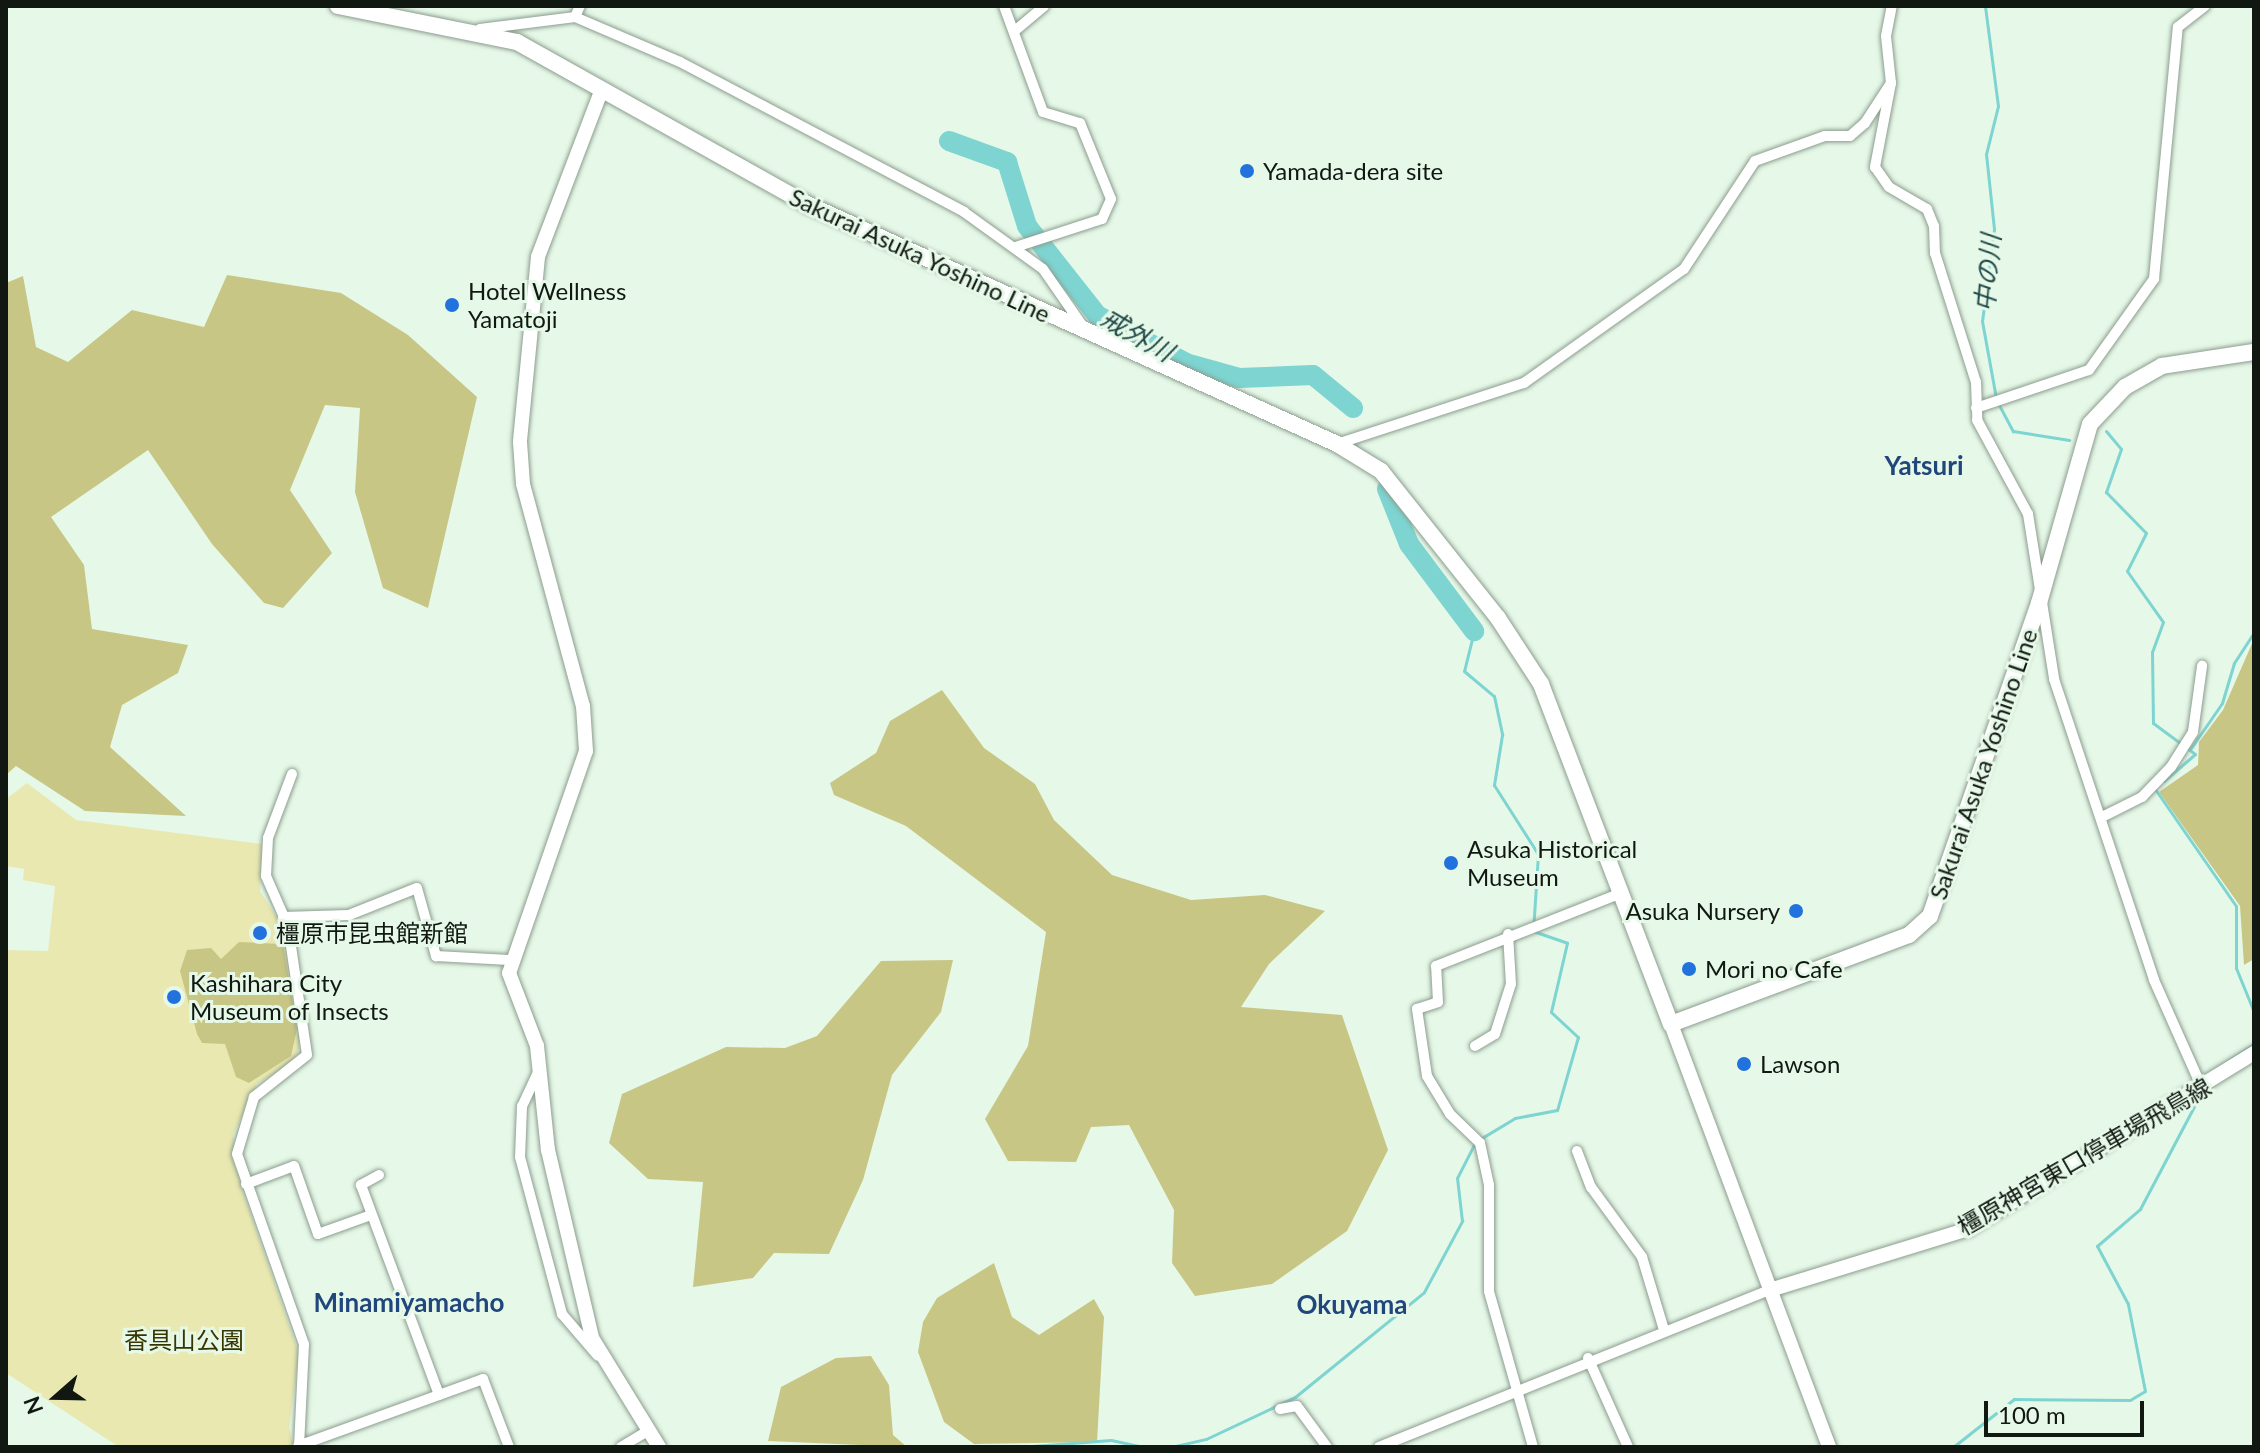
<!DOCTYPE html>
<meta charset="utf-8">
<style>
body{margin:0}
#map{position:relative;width:2260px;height:1453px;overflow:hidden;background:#e6f8e8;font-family:Lato,"Noto Sans JP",sans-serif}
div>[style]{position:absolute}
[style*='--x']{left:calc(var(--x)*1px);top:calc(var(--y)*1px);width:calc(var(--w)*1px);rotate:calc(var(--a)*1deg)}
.green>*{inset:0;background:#e9e8b1}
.forest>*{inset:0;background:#c8c685}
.stream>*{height:3px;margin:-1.5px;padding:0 1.5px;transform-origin:1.5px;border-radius:1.5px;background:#7dd4d1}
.river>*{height:20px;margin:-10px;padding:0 10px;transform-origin:10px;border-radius:10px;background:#7dd4d1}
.roads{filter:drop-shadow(0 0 2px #8b9d8e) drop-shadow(0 0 2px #8b9d8e)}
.minor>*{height:10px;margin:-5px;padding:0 5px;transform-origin:5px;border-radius:5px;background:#fff}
.tertiary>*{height:14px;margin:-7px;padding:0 7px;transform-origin:7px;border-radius:7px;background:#fff}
.secondary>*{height:14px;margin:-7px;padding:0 7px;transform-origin:7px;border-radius:7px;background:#fff}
.primary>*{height:16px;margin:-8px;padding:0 8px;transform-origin:8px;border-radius:8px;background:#fff}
.dots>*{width:22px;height:22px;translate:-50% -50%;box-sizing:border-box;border:4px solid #e6f8e8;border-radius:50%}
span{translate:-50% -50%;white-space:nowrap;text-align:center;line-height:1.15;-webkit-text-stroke:6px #e6f8e8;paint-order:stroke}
.poi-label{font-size:24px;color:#111812}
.left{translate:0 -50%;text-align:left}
.right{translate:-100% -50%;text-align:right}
.street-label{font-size:24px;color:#111812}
.park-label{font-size:24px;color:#383500}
.water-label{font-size:26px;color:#204948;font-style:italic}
.neighbourhood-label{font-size:26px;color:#20467b;font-weight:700}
.frame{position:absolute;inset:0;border:8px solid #111812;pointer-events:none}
.north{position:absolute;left:16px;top:1357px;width:80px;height:80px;-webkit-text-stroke:6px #e6f8e8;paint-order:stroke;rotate:250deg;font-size:22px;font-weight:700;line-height:32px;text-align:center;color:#111812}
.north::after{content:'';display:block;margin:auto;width:28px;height:36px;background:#111812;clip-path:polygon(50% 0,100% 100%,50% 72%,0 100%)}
.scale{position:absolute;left:1984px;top:1401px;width:160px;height:36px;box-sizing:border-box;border:4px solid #111812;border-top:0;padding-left:10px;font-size:24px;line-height:28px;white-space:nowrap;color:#111812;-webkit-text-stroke:6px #e6f8e8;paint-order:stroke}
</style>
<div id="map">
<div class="green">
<i style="clip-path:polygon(27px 783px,76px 820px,262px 844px,260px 891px,284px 929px,302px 1031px,296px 1061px,257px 1084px,233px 1135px,241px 1186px,299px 1354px,289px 1428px,294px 1447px,119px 1447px,6px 1373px,6px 950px,48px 951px,55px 886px,23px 880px,24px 869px,6px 866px,6px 799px)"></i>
</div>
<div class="forest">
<i style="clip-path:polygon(227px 275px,341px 293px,408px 335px,477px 397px,428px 608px,383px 588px,355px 492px,360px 408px,325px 405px,290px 490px,332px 553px,283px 608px,264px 603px,212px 544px,148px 450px,51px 517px,84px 565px,92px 629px,188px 645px,178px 673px,122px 705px,110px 747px,186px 816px,85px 811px,16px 766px,6px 775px,6px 283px,23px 276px,36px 347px,68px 362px,132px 310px,204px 327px)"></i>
<i style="clip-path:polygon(2254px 639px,2254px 959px,2244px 965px,2240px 906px,2159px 792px,2198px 765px,2199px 742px,2223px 710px)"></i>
<i style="clip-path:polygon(942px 690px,984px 748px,1035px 784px,1054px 820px,1112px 875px,1191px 900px,1265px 895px,1325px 911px,1269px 964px,1241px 1007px,1342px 1015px,1388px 1150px,1347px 1231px,1272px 1284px,1195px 1296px,1172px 1263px,1174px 1210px,1129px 1125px,1091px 1127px,1076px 1162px,1008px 1161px,985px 1119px,1028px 1046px,1046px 932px,906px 826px,834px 795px,830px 783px,876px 753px,890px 721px)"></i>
<i style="clip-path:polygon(239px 942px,283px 944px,297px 1029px,291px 1056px,249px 1083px,236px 1077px,225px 1044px,202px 1043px,197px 1034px,180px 971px,187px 950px,211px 948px,221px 959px)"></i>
<i style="clip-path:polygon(953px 960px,941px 1012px,892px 1075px,863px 1180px,829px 1254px,774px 1253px,753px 1278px,693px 1287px,703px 1182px,648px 1179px,609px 1143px,622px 1094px,726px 1047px,785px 1048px,817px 1036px,881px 961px)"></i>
<i style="clip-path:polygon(994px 1263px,1012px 1317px,1039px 1335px,1094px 1299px,1104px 1317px,1097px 1442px,974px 1444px,944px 1422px,918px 1352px,923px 1322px,937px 1298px)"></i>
<i style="clip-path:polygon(871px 1356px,889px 1385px,893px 1435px,907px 1447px,768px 1441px,781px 1387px,836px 1358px)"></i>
</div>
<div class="stream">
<i style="--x:1985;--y:6;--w:101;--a:82.6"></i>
<i style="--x:1998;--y:106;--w:49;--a:104"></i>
<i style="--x:1986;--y:154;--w:75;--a:83.9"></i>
<i style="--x:1994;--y:229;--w:93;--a:97.4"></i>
<i style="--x:1982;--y:321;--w:78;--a:79.7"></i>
<i style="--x:1999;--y:405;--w:30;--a:62"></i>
<i style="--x:2013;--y:431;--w:57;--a:9.1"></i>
<i style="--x:2106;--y:431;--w:23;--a:50"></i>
<i style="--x:2121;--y:449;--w:46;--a:109.2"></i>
<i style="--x:2106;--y:492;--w:57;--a:45.7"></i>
<i style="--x:2146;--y:533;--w:42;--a:116.6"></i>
<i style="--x:2127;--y:571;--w:62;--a:54.8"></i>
<i style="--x:2163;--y:622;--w:32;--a:110"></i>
<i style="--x:2152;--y:652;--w:71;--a:89.2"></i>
<i style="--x:2153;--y:723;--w:52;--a:36.4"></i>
<i style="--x:2195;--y:754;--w:41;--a:138.9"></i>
<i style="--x:1474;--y:631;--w:41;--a:104"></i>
<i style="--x:1464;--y:671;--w:39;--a:40"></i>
<i style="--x:1494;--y:696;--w:40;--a:78"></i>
<i style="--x:1502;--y:735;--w:51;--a:99.1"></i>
<i style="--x:1494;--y:785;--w:82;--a:57.5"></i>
<i style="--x:1538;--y:854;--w:77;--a:93.7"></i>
<i style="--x:1533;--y:931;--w:36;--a:19"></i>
<i style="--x:1567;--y:943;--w:71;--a:103.1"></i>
<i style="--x:1551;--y:1012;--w:37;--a:43"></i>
<i style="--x:1578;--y:1037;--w:76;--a:106"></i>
<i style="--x:1557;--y:1110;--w:43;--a:169.2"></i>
<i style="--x:1515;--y:1118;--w:41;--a:149"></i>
<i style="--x:2191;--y:748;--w:55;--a:-55.4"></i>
<i style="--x:2222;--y:703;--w:42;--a:-73.3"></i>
<i style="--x:2234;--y:663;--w:37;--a:-57"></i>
<i style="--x:2155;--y:789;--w:142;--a:55.3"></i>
<i style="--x:2236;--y:906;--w:62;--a:90"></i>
<i style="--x:2236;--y:968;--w:48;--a:67.8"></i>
<i style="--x:2214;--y:1070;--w:48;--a:-33"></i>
<i style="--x:767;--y:1447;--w:18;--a:0"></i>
<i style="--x:1020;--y:1447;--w:91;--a:-4.4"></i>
<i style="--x:1111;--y:1440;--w:33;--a:12"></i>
<i style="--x:1171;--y:1447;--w:36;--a:-13"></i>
<i style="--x:1206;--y:1439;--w:98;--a:-25.3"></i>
<i style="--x:1295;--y:1397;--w:166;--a:-39.1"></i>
<i style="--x:1424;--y:1292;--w:81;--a:-61.8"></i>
<i style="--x:1462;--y:1221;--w:43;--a:-96.6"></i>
<i style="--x:1457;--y:1178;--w:38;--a:-63"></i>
<i style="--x:1953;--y:1447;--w:78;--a:-38.2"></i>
<i style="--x:2014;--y:1399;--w:116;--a:0.5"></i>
<i style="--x:2130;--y:1400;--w:17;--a:-31"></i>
<i style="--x:2145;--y:1391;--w:89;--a:-101.1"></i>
<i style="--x:2128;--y:1304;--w:66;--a:-118.1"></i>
<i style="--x:2097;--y:1246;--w:57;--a:-40.7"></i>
<i style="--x:2140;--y:1209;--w:124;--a:-62.2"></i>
</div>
<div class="river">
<i style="--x:949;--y:141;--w:62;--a:19.9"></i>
<i style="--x:1007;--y:162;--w:67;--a:72.6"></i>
<i style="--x:1027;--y:226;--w:113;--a:51.8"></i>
<i style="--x:1097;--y:315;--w:101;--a:28.3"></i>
<i style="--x:1186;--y:363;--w:55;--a:15.8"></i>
<i style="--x:1239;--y:378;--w:74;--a:-2.3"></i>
<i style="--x:1313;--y:375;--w:52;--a:39.5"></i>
<i style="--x:1387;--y:489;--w:59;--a:68.2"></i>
<i style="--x:1409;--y:544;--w:109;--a:53.2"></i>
</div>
<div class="roads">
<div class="minor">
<i style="--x:1004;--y:6;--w:113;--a:69.8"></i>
<i style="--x:1043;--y:112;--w:39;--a:17"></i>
<i style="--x:1080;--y:123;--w:82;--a:67.8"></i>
<i style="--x:1111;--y:199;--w:22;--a:114"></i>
<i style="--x:1102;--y:219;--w:90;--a:162"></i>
<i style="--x:575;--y:17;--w:12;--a:-66"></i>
<i style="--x:480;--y:29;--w:96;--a:-7.2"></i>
<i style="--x:575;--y:17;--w:114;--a:23.2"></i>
<i style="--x:680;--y:62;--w:321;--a:27.8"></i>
<i style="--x:964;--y:212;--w:97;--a:35.8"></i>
<i style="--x:1043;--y:269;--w:72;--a:55.2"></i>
<i style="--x:1017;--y:29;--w:35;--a:-40"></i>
<i style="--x:1891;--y:83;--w:86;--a:100.8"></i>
<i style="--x:1875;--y:167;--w:24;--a:55"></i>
<i style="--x:1889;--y:187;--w:44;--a:30.1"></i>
<i style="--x:1927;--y:209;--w:18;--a:68"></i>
<i style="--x:1934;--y:226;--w:27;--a:88"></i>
<i style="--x:1935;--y:253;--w:135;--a:72.4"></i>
<i style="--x:1976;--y:382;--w:38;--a:88"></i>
<i style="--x:1977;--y:420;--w:107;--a:61.5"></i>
<i style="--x:2028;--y:514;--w:167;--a:81"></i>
<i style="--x:2054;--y:679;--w:317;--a:71.6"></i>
<i style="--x:2154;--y:980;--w:118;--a:66"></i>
<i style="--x:1976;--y:408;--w:119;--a:-18.6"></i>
<i style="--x:2089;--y:370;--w:112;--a:-54.5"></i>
<i style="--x:2154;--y:279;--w:253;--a:-84.6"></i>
<i style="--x:2178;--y:27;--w:34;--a:-38"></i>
<i style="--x:1337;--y:444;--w:197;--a:-18.1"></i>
<i style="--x:1524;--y:383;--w:196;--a:-35.5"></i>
<i style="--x:1684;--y:269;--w:129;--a:-56.7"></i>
<i style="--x:1755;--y:161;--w:74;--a:-19.7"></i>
<i style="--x:1825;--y:136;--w:25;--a:0"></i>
<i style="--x:1850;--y:136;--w:20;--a:-41"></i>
<i style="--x:1865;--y:123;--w:48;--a:-57"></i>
<i style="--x:1891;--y:83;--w:47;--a:-96.1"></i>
<i style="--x:1886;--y:36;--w:31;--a:-79"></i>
<i style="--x:292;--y:774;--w:68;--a:110.6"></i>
<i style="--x:268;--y:838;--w:38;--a:93"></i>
<i style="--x:266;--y:876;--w:55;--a:66.3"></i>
<i style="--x:288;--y:926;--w:130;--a:81.6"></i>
<i style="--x:307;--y:1055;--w:68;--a:141.6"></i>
<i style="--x:254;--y:1097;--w:59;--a:106.6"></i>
<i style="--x:237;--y:1154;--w:201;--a:70.6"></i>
<i style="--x:304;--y:1344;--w:103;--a:92.8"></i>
<i style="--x:2102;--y:817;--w:45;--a:-26.6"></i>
<i style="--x:2142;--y:797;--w:42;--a:-46"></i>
<i style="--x:2171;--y:767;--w:41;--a:-57.8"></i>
<i style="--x:2193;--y:732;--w:67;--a:-82.2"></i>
<i style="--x:283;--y:917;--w:66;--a:-1.7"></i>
<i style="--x:349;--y:915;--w:73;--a:-21.7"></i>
<i style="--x:417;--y:888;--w:71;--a:74.4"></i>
<i style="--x:436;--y:956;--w:73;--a:3.1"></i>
<i style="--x:1475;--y:1046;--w:23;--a:-31"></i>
<i style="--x:1495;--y:1034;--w:52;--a:-72.3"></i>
<i style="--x:1511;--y:984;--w:50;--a:-93.4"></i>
<i style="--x:539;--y:1070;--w:40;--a:115"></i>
<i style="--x:522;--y:1106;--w:51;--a:92.2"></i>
<i style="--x:520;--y:1157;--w:163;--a:75"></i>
<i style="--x:562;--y:1314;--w:55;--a:49.4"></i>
<i style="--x:1577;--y:1151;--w:39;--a:69"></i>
<i style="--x:1591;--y:1187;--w:87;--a:53.9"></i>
<i style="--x:1642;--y:1257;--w:76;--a:73.2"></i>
<i style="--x:379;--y:1175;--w:21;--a:151"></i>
<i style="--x:361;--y:1185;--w:224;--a:69.6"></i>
<i style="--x:246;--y:1184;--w:51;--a:-20.6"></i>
<i style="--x:294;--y:1166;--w:72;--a:70.6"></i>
<i style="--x:318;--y:1234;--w:56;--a:-19.7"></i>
<i style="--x:1588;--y:1358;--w:98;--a:65.8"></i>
<i style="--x:1280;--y:1409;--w:17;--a:-10"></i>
<i style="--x:1297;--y:1406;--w:51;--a:53.8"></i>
<i style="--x:298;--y:1446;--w:197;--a:-19.9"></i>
<i style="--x:483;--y:1379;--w:73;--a:69.1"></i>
<i style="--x:621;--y:1447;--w:31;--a:-31"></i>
<i style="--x:1379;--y:1447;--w:421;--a:-21.9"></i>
<i style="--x:1533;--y:1447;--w:162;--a:-105.8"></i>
<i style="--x:1489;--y:1291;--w:106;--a:-90"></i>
<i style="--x:1489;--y:1185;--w:43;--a:-102.1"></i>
<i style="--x:1480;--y:1143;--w:42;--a:-136"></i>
<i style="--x:1450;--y:1114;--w:44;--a:-121.2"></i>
<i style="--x:1427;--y:1076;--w:68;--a:-98.5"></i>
<i style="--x:1417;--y:1009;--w:22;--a:-18"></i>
<i style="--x:1438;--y:1002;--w:36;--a:-93"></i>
<i style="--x:1436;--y:966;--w:199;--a:-21.5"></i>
</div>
<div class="tertiary">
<i style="--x:602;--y:89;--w:180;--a:110.9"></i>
<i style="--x:538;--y:257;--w:186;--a:95.6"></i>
<i style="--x:520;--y:442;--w:42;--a:85.9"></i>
<i style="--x:523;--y:484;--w:230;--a:74.9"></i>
<i style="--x:583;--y:706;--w:45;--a:86.2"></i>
<i style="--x:586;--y:751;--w:235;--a:109.1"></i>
<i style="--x:509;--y:973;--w:78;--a:69"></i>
<i style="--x:537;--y:1046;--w:105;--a:84"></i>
<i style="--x:548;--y:1150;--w:193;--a:76.8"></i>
<i style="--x:592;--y:1338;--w:128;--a:58.4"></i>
</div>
<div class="secondary">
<i style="--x:1671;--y:1024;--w:452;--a:69.5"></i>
<i style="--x:1770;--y:1290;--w:207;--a:-17.1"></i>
<i style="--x:1968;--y:1229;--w:336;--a:-31.6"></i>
</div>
<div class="primary">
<i style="--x:338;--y:6;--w:183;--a:11.4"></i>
<i style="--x:517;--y:42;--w:334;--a:29.2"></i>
<i style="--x:809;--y:205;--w:580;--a:24.35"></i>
<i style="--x:1337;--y:444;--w:52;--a:31.5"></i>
<i style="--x:1381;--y:471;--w:188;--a:51.5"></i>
<i style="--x:1498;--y:618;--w:79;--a:56.9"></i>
<i style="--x:1541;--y:684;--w:364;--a:69.1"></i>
<i style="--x:1671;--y:1024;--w:254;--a:-20.5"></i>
<i style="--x:1909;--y:935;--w:28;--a:-42"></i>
<i style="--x:1930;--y:916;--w:331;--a:-70.8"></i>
<i style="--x:2039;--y:603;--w:186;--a:-74.1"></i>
<i style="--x:2090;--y:424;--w:51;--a:-46.6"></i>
<i style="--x:2125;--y:387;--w:43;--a:-29.6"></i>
<i style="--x:2162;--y:366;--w:93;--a:-8.7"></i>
</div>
</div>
<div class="dots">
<i style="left:1247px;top:171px;background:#2172dd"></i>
<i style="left:452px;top:305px;background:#2172dd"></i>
<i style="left:1451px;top:863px;background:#2172dd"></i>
<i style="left:1796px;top:911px;background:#2172dd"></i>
<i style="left:260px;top:933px;background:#2172dd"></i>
<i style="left:1689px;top:969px;background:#2172dd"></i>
<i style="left:174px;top:997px;background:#2172dd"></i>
<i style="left:1744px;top:1064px;background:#2172dd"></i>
</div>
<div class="poi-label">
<span class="left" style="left:1263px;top:171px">Yamada-dera site</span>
<span class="left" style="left:468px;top:305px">Hotel Wellness<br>Yamatoji</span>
<span class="left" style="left:1467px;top:863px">Asuka Historical<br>Museum</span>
<span class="right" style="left:1780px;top:911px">Asuka Nursery</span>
<span class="left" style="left:276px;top:933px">橿原市昆虫館新館</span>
<span class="left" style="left:1705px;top:969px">Mori no Cafe</span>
<span class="left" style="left:190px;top:997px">Kashihara City<br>Museum of Insects</span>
<span class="left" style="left:1760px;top:1064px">Lawson</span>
</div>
<div class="street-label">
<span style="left:920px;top:255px;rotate:25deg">Sakurai Asuka Yoshino Line</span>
<span style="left:1983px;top:764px;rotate:-71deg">Sakurai Asuka Yoshino Line</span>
<span style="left:2084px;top:1156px;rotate:-30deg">橿原神宮東口停車場飛鳥線</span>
</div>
<div class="park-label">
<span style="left:184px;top:1340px">香具山公園</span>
</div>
<div class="water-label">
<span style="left:1988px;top:273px;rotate:-85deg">中の川</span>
<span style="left:1137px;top:335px;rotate:30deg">戒外川</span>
</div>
<div class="neighbourhood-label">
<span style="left:1924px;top:466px">Yatsuri</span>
<span style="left:409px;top:1303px">Minamiyamacho</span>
<span style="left:1352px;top:1305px">Okuyama</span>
</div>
<div class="frame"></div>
<div class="north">N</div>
<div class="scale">100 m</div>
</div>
